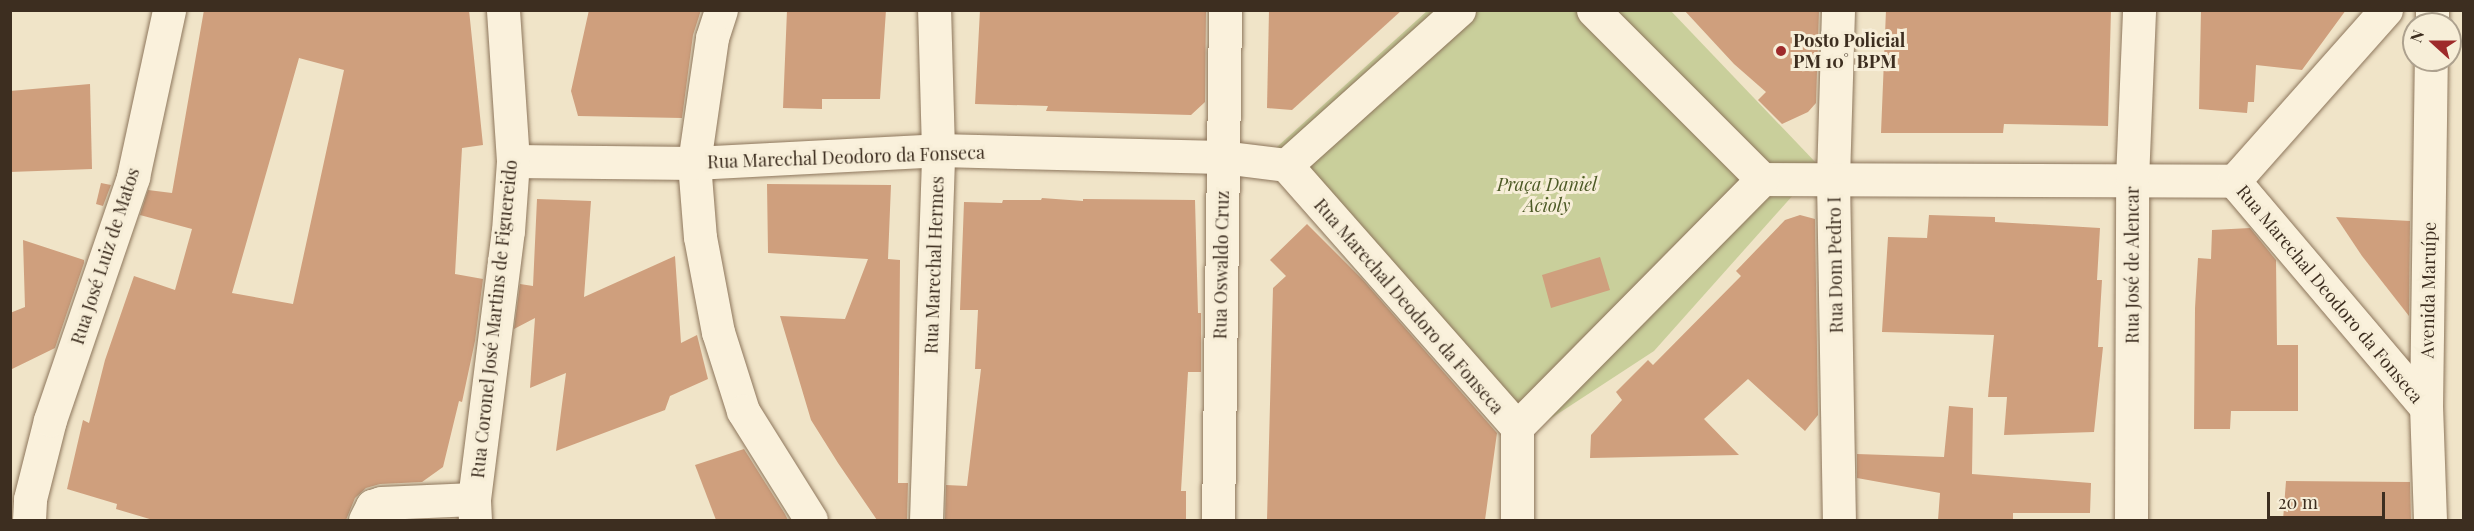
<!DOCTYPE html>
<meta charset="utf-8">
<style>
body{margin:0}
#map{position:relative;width:2474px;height:531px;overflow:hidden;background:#f0e4c8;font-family:"Playfair Display",serif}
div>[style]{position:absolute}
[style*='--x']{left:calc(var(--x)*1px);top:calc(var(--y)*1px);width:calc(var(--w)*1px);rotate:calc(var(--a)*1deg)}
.green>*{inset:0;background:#c9cf9b}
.building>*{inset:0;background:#cf9f7d}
.roads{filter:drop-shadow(0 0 2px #8d765c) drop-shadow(0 0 2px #8d765c)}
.minor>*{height:33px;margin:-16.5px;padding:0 16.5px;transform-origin:16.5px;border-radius:16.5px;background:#faf1dc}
.secondary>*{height:33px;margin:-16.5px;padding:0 16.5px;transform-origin:16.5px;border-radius:16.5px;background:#faf1dc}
.dots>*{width:16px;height:16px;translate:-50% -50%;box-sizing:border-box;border:3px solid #f7eed8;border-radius:50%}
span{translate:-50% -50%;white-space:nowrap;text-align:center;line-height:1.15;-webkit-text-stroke:6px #f7eed8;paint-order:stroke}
.poi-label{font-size:18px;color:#3d2e20;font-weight:700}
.left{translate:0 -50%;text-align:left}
.street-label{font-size:18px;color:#3d2e20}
.park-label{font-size:18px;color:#4d5a26;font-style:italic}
.frame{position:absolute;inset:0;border:12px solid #3d2e20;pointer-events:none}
.north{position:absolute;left:2402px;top:12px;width:60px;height:60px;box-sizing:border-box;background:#f7eed8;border:2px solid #ada18e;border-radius:50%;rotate:291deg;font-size:16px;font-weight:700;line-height:24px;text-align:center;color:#3d2e20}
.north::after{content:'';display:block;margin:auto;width:21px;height:27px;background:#9e2a2b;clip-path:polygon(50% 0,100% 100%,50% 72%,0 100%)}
.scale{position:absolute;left:2267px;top:492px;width:118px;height:27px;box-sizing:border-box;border:3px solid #3d2e20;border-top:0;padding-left:8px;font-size:18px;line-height:21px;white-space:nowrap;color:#3d2e20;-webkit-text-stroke:4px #f7eed8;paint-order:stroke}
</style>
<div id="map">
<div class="green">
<i style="clip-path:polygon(1670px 10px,1819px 166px,1654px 351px,1518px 440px,1266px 157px,1427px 11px)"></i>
</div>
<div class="building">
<i style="clip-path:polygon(evenodd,204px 10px,469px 10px,483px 145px,462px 148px,455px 274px,483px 279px,475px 341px,462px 402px,459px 401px,443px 467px,422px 482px,380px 484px,366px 488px,355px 498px,346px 520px,153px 520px,116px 509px,117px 504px,67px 489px,83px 420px,89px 423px,105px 360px,134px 276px,175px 290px,192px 229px,140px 215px,148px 190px,172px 193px,204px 10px,299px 58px,344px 70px,293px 304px,232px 293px,299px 58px)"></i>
<i style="clip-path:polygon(589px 10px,701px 10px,693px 35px,682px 118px,578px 116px,571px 91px)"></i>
<i style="clip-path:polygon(787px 10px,886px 10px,880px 99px,822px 99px,822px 109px,783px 108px)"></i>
<i style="clip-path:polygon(980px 10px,1206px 10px,1205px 102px,1191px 115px,1046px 111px,1048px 106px,975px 104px)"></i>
<i style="clip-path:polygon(1269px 10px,1402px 10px,1292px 110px,1267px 108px)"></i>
<i style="clip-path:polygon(1684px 10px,1819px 10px,1816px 103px,1808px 112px,1782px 124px,1758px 100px,1766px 92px,1734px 64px)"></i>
<i style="clip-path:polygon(1886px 10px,2111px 10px,2108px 126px,2004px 124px,2003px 133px,1881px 133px)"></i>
<i style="clip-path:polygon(2201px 10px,2346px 10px,2302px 70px,2256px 65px,2254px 102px,2248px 102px,2247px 113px,2199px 109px)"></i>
<i style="clip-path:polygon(90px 84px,92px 169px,10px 172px,10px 91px)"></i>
<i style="clip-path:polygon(101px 183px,111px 185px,103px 206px,96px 204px)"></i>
<i style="clip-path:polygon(767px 184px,891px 185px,888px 259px,900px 260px,898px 483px,908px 483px,907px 520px,877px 520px,838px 463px,811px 420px,780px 316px,845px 319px,868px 259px,768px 253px)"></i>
<i style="clip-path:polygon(1042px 198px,1083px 201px,1083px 199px,1195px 200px,1198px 313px,1201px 313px,1201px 372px,1188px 372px,1181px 491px,1186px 491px,1186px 520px,945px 520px,946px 485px,967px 486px,981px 369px,975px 369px,978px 310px,960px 310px,964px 202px,1002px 203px,1003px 200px,1041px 200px)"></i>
<i style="clip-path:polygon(537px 199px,591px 201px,584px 297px,675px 256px,681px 343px,697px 335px,708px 379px,670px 396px,665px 410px,556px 451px,566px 373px,530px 388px,535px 318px,514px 329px,520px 284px,533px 286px)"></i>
<i style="clip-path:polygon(1800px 215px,1815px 219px,1818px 415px,1805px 431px,1748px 379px,1704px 419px,1739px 455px,1590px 458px,1591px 435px,1622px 400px,1616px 392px,1648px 360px,1653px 365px,1741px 276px,1736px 271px,1785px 220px)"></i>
<i style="clip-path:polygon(1929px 215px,1995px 217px,1995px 222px,2100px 228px,2097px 280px,2102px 280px,2098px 347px,2103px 347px,2094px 432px,2004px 435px,2007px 397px,1988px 397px,1994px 335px,1882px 332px,1888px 237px,1927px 238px)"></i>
<i style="clip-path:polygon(2336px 217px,2410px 221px,2409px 316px,2362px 256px)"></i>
<i style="clip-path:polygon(1307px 224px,1363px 280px,1497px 433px,1485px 520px,1267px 520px,1273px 288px,1286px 276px,1270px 260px)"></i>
<i style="clip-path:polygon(2250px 228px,2276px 260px,2277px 345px,2298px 345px,2298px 411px,2231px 411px,2230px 429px,2194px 429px,2195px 308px,2198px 258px,2211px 259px,2212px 230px)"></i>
<i style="clip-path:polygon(23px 240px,84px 260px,84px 263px,55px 348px,10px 370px,10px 313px,25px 307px)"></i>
<i style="clip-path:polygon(1600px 257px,1610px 290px,1551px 308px,1542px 275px)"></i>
<i style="clip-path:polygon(1949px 406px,1973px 408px,1972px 474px,2091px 483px,2090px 513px,2013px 513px,2013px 520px,1938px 520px,1940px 493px,1857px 478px,1857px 454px,1944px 457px)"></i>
<i style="clip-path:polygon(744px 449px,785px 514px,788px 520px,716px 520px,695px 465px)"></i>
<i style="clip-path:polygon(2286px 481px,2410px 482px,2411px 520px,2283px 520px)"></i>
</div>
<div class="roads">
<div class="minor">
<i style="--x:721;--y:10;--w:29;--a:108"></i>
<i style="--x:712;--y:38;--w:126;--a:98.2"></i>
<i style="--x:694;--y:163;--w:74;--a:85.4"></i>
<i style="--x:700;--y:237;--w:97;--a:79.3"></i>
<i style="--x:718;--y:332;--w:83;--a:72.4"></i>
<i style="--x:743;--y:411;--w:128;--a:58"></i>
<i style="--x:1459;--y:10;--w:232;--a:138.1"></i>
<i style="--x:1286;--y:165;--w:349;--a:48.6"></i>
<i style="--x:1838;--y:10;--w:170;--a:91.7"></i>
<i style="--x:1833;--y:180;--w:340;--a:89"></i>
<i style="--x:513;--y:161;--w:181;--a:0.6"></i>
<i style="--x:694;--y:163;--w:244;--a:-3"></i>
<i style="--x:938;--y:150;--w:284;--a:1.4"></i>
<i style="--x:1222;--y:157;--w:64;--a:7.1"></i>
<i style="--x:1762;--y:179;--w:472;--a:0.2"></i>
<i style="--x:2234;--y:181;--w:297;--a:49.7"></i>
<i style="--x:2234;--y:181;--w:229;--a:-48.4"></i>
<i style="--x:1517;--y:427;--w:349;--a:-45.3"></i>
<i style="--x:1762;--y:179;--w:239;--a:-135"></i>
<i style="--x:1517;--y:427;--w:93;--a:90"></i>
<i style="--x:29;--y:520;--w:21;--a:-87"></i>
<i style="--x:30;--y:499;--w:81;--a:-75.8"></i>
<i style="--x:50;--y:420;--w:257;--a:-71.1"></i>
<i style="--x:133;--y:177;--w:171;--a:-77.8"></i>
<i style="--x:365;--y:520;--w:16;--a:-63"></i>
<i style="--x:372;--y:506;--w:9;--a:-18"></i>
<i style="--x:381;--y:503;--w:93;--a:-2.5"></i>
<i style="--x:475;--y:520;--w:21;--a:-93"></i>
<i style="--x:474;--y:499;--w:270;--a:-82.8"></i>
<i style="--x:508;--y:231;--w:70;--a:-85.9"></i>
<i style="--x:513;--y:161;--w:151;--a:-93.8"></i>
<i style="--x:926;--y:520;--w:370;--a:-88.1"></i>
<i style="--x:938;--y:150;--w:140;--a:-91.6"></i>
<i style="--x:1218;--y:520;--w:510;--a:-89.21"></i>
<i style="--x:2131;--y:520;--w:341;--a:-89.8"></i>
<i style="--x:2132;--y:179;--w:169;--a:-87.6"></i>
</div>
<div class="secondary">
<i style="--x:2432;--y:24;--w:14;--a:-90"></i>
<i style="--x:2430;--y:520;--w:113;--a:-92"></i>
<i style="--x:2426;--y:407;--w:347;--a:-89.2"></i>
</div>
</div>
<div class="dots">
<i style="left:1781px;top:51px;background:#9e2a2b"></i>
</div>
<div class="poi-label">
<span class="left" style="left:1793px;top:51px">Posto Policial<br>PM 10˚ BPM</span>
</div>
<div class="street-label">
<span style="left:846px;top:157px;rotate:-2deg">Rua Marechal Deodoro da Fonseca</span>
<span style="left:105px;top:256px;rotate:-72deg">Rua José Luiz de Matos</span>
<span style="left:934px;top:265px;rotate:-88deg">Rua Marechal Hermes</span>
<span style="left:1221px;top:265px;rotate:-89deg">Rua Oswaldo Cruz</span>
<span style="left:1835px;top:265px;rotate:-91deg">Rua Dom Pedro I</span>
<span style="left:2132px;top:265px;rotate:-90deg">Rua José de Alencar</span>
<span style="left:2428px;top:290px;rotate:-89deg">Avenida Maruípe</span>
<span style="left:2330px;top:294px;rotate:50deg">Rua Marechal Deodoro da Fonseca</span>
<span style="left:1409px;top:306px;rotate:49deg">Rua Marechal Deodoro da Fonseca</span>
<span style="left:494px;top:319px;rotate:-84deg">Rua Coronel José Martins de Figuereido</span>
</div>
<div class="park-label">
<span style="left:1547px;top:195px">Praça Daniel<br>Acioly</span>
</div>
<div class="frame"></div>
<div class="north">N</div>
<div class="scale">20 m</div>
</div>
